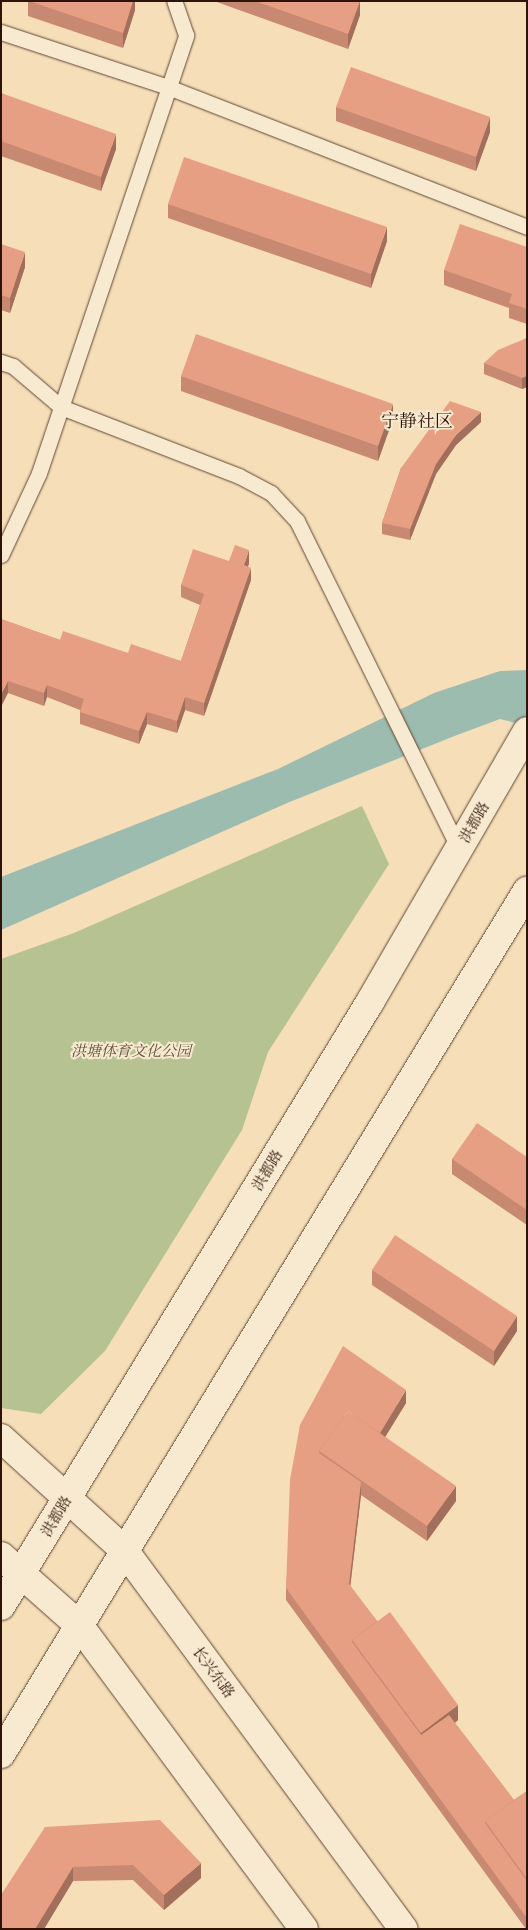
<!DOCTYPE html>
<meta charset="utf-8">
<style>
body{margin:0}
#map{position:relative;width:528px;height:1930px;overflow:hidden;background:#f5deb8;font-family:"Libre Caslon Text","Noto Serif SC",serif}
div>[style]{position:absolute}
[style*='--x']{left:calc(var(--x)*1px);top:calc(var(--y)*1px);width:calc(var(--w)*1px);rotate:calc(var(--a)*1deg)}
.green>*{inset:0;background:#b7c293}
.water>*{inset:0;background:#9cbcaf}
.roads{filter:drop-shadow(0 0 1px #604634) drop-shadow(0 0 1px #604634)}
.service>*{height:15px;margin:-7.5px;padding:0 7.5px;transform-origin:7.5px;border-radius:7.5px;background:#f8ead1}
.secondary>*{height:28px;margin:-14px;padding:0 14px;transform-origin:14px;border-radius:14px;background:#f8ead1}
.wall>*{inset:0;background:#c78971}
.shaded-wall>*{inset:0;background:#a26f5c}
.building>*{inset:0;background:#e79f83}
span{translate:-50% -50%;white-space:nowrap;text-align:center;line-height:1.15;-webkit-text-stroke:4px #f8ead1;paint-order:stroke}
.street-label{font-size:15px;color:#2e1308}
.park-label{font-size:15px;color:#5e5039;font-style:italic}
.quarter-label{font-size:18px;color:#2e1308}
.frame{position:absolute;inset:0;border:2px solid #2e1308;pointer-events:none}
</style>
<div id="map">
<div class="green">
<i style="clip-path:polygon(362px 806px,389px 864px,268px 1052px,242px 1130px,105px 1351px,41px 1414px,1px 1408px,1px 959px,74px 933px)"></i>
</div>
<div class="water">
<i style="clip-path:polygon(527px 670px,527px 726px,500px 719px,457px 735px,287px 803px,1px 930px,1px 877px,278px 769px,434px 693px,500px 671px)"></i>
</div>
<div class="roads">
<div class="service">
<i style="--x:1;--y:32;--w:176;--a:18.2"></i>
<i style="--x:168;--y:87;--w:385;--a:21.3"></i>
<i style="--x:1;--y:362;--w:13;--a:18"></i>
<i style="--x:13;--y:366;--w:63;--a:40.5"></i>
<i style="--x:61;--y:407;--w:191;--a:21.2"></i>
<i style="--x:239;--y:476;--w:36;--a:28"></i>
<i style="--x:271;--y:493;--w:38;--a:47"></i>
<i style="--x:297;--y:521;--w:366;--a:63.7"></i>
<i style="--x:1;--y:555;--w:90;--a:-65.1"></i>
<i style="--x:39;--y:473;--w:462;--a:-71.4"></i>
<i style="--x:186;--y:35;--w:36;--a:-109"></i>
</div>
<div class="secondary">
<i style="--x:1;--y:1438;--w:166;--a:42.3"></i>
<i style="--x:124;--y:1550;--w:471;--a:53.6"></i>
<i style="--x:1;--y:1556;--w:104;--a:41.5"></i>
<i style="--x:79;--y:1625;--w:378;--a:53.5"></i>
<i style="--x:1;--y:1606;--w:708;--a:-58.58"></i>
<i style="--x:370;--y:1002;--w:313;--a:-59.9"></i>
<i style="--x:1;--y:1754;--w:1011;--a:-58.64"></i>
</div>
</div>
<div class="wall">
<i style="clip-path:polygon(28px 1px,135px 1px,135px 10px,123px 48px,28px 16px)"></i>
<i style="clip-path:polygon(214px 1px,360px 1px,360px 15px,348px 49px)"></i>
<i style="clip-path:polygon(1px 93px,116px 149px,101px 191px,1px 156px)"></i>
<i style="clip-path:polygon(336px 107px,490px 132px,476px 171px,336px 121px)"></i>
<i style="clip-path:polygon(168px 204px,387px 241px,371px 288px,168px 218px)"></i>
<i style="clip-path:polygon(1px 244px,25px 267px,10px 313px,1px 310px)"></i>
<i style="clip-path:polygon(527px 247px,527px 324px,509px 318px,509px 308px,444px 285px,444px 270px)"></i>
<i style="clip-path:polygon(527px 338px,527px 387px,522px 389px,484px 374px,484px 363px)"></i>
<i style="clip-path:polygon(181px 376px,393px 419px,378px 461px,181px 391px)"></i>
<i style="clip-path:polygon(481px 422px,456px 445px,436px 474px,410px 540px,382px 534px,382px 523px,401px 468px)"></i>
<i style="clip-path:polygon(229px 561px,249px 563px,248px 567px,251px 580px,204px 716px,185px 710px,177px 733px,147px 724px,139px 744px,80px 724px,80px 710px,47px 697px,44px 706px,8px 693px,1px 619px,60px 640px,128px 653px,181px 661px,200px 605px,181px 597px,181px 585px)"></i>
<i style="clip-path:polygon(527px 1157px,527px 1225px,452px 1174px,452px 1159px)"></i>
<i style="clip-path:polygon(372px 1270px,517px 1331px,494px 1366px,372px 1285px)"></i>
<i style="clip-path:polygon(406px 1403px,385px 1437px,456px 1501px,427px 1541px,361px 1495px,350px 1586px,377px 1621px,458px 1720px,455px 1723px,514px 1800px,527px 1791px,527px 1929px,526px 1929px,286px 1600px,286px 1588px,300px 1425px)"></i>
<i style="clip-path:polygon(45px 1827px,201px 1878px,164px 1910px,133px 1880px,73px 1881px,44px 1929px,1px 1929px)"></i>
</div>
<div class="shaded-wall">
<i style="clip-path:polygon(133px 1px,135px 1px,135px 10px,123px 48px,123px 33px)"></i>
<i style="clip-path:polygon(360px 1px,360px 15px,348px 49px,348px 34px)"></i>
<i style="clip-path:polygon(490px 117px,490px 132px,476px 171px,476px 157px)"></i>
<i style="clip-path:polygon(116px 134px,116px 149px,101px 191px,101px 177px)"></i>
<i style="clip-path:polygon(387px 227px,387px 241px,371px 288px,371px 274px)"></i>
<i style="clip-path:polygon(25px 252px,25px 267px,10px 313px,10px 298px)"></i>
<i style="clip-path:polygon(527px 376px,527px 387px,522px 389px,522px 378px)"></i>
<i style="clip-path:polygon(393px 404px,393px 419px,378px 461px,378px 446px)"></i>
<i style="clip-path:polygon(481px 412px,481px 422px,456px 445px,436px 474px,410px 540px,410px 529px,436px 464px,456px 435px)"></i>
<i style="clip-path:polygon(249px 550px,249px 563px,244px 578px,244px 565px)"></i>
<i style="clip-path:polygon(251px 568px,251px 580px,204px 716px,204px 703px)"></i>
<i style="clip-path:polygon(8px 681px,8px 693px,1px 707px,1px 694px)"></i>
<i style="clip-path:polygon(47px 685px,47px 697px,44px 706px,44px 693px)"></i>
<i style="clip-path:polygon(185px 697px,185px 710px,177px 733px,177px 721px)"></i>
<i style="clip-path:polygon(147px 712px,147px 724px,139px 744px,139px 731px)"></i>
<i style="clip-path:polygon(517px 1316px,517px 1331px,494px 1366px,494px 1351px)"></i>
<i style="clip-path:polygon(406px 1390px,406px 1403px,379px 1447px,379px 1435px)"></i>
<i style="clip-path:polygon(361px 1482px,361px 1495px,349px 1597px,349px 1584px)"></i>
<i style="clip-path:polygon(456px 1486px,456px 1501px,427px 1541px,427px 1526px)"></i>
<i style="clip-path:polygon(458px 1705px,458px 1720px,421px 1748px,421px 1733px)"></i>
<i style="clip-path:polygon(201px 1863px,201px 1878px,164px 1910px,164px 1895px)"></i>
<i style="clip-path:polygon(73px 1867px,73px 1881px,44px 1929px,35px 1929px)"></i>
</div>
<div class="building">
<i style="clip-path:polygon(29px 1px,133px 1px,123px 33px)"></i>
<i style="clip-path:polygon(255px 1px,360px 1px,348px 34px)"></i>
<i style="clip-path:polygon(351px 67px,490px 117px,476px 157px,336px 107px)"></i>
<i style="clip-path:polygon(1px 93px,116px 134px,101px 177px,1px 141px)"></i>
<i style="clip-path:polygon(184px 157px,387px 227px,371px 274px,168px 204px)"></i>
<i style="clip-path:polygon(460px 224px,527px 247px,527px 309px,509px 303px,512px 294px,444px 270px)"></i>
<i style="clip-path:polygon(1px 244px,25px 252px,10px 298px,1px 295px)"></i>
<i style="clip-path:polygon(196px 334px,393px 404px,378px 446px,181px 376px)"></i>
<i style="clip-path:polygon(527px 338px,527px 376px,522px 378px,484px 363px,498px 350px)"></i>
<i style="clip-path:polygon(450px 401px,481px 412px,456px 435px,436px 464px,410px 529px,382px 523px,401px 468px)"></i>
<i style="clip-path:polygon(235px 545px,249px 550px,244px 565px,251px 568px,204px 703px,185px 697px,177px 721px,147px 712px,139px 731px,80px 712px,84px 699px,47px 685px,44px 693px,8px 681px,1px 694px,1px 619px,60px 640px,63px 631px,128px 653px,131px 644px,181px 661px,204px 594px,181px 585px,193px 549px,229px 561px)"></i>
<i style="clip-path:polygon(477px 1123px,527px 1157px,527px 1210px,452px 1159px)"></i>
<i style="clip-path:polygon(395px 1235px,517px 1316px,494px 1351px,372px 1270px)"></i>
<i style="clip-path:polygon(343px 1346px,406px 1390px,380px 1433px,348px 1411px,319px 1451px,319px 1453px,361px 1482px,349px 1584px,377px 1621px,352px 1640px,352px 1642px,421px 1735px,449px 1715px,514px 1800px,485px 1821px,485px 1823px,527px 1881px,527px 1918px,286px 1588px,290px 1480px,300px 1425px)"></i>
<i style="clip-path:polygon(348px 1411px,456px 1486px,427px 1526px,319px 1451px)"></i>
<i style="clip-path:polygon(390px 1612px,458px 1705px,421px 1733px,352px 1640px)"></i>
<i style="clip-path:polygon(527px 1791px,527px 1879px,485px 1821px)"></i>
<i style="clip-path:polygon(160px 1820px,201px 1863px,164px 1895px,133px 1865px,73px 1867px,35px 1929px,1px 1929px,1px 1895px,45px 1827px)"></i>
</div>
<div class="street-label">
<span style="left:474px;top:822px;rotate:-60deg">洪都路</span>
<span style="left:267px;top:1170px;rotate:-59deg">洪都路</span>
<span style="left:56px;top:1516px;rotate:-59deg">洪都路</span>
<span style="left:214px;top:1672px;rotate:54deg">长兴东路</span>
</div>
<div class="park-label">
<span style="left:131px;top:1051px">洪塘体育文化公园</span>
</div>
<div class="quarter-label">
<span style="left:417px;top:421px">宁静社区</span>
</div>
<div class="frame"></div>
</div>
